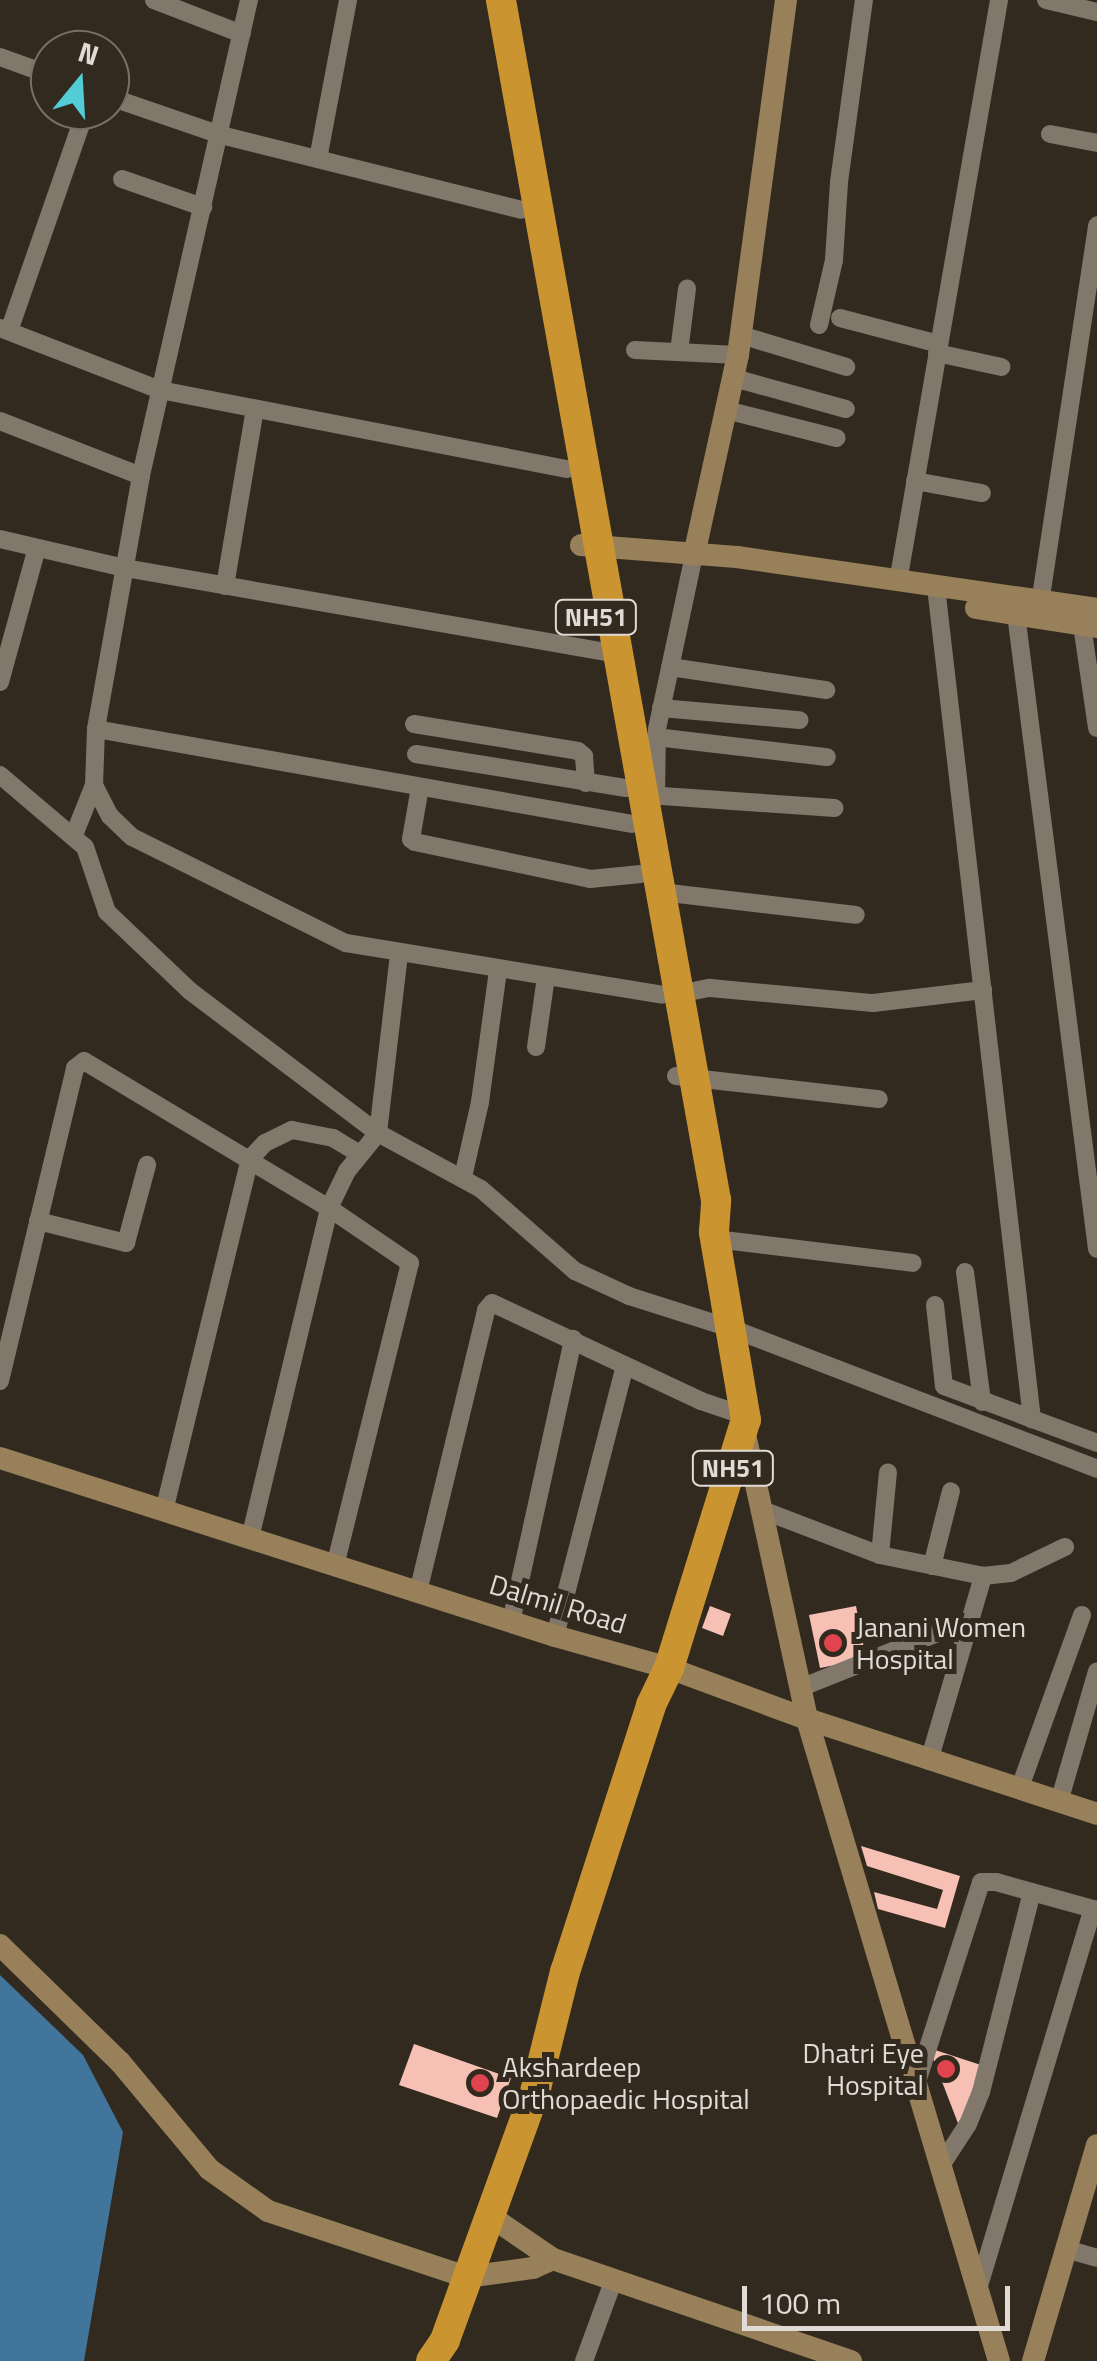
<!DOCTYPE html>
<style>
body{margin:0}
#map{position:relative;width:1097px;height:2361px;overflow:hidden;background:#322a1f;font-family:"Titillium Web",sans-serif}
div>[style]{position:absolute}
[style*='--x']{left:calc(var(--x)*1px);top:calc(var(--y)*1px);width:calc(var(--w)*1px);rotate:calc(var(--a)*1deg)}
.water>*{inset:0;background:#42759b}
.building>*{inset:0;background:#f7c0b4}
.street>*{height:18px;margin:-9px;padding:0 9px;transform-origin:9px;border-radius:9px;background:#81776b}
.secondary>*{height:22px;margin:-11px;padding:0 11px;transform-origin:11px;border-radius:11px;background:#97805a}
.highway>*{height:30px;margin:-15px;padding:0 15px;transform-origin:15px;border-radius:15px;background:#ca9431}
.dots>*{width:28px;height:28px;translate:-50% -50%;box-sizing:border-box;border:5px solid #322a1f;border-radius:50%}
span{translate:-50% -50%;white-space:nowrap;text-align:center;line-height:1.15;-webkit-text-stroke:10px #322a1f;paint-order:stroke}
.shield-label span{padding:2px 8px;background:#322a1f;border:2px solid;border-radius:8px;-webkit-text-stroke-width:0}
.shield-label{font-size:25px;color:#e1dbd5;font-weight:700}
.street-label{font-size:28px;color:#e1dbd5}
.poi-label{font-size:28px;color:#e1dbd5}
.left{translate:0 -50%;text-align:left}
.right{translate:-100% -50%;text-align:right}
.north{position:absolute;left:30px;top:30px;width:100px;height:100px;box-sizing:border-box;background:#322a1f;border:2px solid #787168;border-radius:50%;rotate:18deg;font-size:28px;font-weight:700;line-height:40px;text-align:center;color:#e1dbd5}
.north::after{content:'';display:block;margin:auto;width:35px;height:45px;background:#52ccd5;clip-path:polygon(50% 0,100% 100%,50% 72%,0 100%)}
.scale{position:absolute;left:742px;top:2286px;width:268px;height:45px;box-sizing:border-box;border:5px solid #e1dbd5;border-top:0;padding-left:12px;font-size:30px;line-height:35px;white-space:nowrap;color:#e1dbd5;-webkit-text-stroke:8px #322a1f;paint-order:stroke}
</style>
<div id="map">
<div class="water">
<i style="clip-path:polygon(0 1975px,83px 2055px,123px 2132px,84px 2361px,0 2361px)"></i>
</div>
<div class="building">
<i style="clip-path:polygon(710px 1606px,731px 1614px,723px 1636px,702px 1628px)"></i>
<i style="clip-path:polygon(856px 1606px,866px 1659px,820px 1668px,809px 1615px)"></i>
<i style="clip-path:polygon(861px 1846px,960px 1876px,945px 1928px,878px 1909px,874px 1892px,937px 1909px,943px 1890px,867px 1866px)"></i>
<i style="clip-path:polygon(414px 2044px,511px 2078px,497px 2118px,399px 2085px)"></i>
<i style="clip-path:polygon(929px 2048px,981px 2065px,961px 2131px)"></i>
</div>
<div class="street">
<i style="--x:154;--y:0;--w:94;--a:21.1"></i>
<i style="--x:249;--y:0;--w:488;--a:102.8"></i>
<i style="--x:141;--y:476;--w:257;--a:100.1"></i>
<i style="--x:96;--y:729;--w:56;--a:92"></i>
<i style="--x:94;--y:785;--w:35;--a:63"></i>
<i style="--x:110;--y:816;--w:30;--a:44"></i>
<i style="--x:132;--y:837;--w:239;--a:26.4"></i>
<i style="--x:346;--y:943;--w:320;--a:9.3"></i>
<i style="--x:1046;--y:0;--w:52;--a:13.2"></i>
<i style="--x:0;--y:57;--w:53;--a:19.8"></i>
<i style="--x:110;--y:97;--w:117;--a:18.9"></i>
<i style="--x:221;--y:135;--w:309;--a:14"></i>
<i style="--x:1050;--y:134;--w:48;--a:10.8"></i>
<i style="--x:318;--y:159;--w:162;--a:-79.3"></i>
<i style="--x:122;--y:179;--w:86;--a:19.1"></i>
<i style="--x:840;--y:318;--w:102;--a:14.7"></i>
<i style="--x:819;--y:325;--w:67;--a:-77"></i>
<i style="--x:834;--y:260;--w:78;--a:-86.3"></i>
<i style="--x:839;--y:182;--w:184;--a:-82.2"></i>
<i style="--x:0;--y:328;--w:172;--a:21.2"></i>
<i style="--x:160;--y:390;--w:414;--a:11"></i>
<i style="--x:9;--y:331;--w:234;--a:-70.8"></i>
<i style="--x:741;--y:335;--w:110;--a:16.9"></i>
<i style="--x:635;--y:350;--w:103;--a:2.8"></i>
<i style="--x:679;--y:352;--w:64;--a:-82.8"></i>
<i style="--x:937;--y:353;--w:66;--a:12.2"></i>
<i style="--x:734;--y:378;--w:116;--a:15.5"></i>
<i style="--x:726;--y:410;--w:114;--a:14.2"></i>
<i style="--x:0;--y:421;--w:151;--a:21.3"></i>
<i style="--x:915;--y:481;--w:68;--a:10.2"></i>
<i style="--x:0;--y:539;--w:128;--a:13.1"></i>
<i style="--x:125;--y:568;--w:499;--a:9.9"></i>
<i style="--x:898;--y:582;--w:591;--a:-80.15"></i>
<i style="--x:225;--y:586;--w:180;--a:-80.4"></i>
<i style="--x:936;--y:587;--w:838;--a:83.42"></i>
<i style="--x:1039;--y:610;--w:389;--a:-81.4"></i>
<i style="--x:1016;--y:614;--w:640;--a:82.73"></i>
<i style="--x:1082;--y:625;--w:104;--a:81.7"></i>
<i style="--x:670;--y:667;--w:158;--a:8.4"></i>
<i style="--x:0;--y:682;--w:139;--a:-74.6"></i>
<i style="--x:661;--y:708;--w:139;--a:5"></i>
<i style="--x:414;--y:724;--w:166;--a:9.3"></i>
<i style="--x:578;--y:751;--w:8;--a:40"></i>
<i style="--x:584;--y:756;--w:27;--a:86"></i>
<i style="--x:96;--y:729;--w:544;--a:10.05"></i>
<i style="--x:656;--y:737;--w:172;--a:6.7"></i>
<i style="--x:416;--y:754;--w:213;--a:9.2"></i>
<i style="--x:0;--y:775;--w:111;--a:40.3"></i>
<i style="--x:85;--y:847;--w:69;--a:71.3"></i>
<i style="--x:107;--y:912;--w:115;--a:43.6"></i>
<i style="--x:190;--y:991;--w:236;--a:37.1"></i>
<i style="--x:378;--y:1133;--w:117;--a:28.5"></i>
<i style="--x:481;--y:1189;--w:125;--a:41.1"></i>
<i style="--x:575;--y:1271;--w:60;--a:24.8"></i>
<i style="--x:629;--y:1296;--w:109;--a:17.6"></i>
<i style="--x:733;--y:1329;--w:390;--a:21"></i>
<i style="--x:420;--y:787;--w:53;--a:99.8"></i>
<i style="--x:411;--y:839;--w:5;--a:37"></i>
<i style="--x:415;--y:842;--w:179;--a:11.9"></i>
<i style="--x:590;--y:879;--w:51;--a:-5.6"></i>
<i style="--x:648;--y:795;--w:187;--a:4"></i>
<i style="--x:656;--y:795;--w:66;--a:-89.1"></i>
<i style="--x:657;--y:729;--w:178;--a:-78"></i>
<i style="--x:74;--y:835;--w:54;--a:-68.2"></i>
<i style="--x:661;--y:892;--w:196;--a:6.7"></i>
<i style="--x:678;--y:994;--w:33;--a:-11"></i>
<i style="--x:710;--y:988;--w:164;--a:5.3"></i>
<i style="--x:873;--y:1003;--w:111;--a:-6.7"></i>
<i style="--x:536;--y:1047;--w:71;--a:-81.9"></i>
<i style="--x:676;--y:1076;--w:204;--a:6.5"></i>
<i style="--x:463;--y:1177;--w:77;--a:-77.2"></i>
<i style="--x:480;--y:1102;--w:133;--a:-82.2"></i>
<i style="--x:38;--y:1221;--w:91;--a:14"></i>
<i style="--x:126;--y:1243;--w:81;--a:-74.9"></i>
<i style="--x:715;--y:1239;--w:199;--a:6.9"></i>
<i style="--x:965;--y:1272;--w:131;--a:82.5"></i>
<i style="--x:935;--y:1305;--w:81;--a:83.7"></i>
<i style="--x:944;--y:1386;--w:163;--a:20.4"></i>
<i style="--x:0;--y:1381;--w:322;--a:-76.5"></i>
<i style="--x:75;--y:1068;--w:11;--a:-38"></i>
<i style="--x:84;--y:1061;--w:286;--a:31"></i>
<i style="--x:329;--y:1208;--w:98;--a:34.2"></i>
<i style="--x:410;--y:1263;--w:312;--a:103.9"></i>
<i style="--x:762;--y:1510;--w:126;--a:20.9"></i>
<i style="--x:880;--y:1555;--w:105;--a:11.5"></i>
<i style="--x:983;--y:1576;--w:28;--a:-6"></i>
<i style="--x:1011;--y:1573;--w:60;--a:-25.7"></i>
<i style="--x:164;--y:1511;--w:362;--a:-76.3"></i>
<i style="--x:250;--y:1159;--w:22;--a:-47"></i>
<i style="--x:265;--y:1143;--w:30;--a:-26"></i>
<i style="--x:292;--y:1130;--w:42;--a:11"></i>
<i style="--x:333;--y:1138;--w:31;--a:31"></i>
<i style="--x:250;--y:1538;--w:339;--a:-76.5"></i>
<i style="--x:329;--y:1208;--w:41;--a:-64.1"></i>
<i style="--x:347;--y:1171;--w:49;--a:-50.8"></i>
<i style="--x:378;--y:1133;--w:180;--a:-83.3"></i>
<i style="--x:880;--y:1555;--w:83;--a:-84.5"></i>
<i style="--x:932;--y:1566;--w:77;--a:-75.8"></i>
<i style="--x:418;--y:1592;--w:290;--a:-76.4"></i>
<i style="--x:486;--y:1310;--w:9;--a:-49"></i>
<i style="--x:492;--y:1303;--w:231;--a:25.1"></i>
<i style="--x:701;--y:1401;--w:46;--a:18.8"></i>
<i style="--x:511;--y:1622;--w:290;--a:-77.6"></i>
<i style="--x:555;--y:1636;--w:279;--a:-75.5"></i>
<i style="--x:800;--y:1688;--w:183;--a:-21.8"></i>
<i style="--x:929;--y:1761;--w:193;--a:-73.7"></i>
<i style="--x:1019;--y:1790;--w:186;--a:-70.2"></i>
<i style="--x:1059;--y:1802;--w:136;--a:-73.8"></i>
<i style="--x:916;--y:2085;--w:213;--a:-72.2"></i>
<i style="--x:981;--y:1882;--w:15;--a:0"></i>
<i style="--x:996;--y:1882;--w:105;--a:15.5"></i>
<i style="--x:940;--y:2167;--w:51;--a:-56.9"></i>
<i style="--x:968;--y:2124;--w:35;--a:-68"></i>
<i style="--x:981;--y:2092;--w:206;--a:-75.7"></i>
<i style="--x:1066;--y:2249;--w:32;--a:16"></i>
<i style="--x:978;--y:2289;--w:397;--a:-73.2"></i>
<i style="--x:584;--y:2361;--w:87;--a:-69.9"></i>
</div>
<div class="secondary">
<i style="--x:581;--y:545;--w:156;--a:4.4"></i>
<i style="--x:737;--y:557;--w:364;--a:8.2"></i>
<i style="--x:694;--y:555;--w:205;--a:-77.6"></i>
<i style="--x:738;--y:355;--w:358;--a:-82.3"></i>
<i style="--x:976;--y:608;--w:122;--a:8.9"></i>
<i style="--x:745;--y:1434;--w:292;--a:77.7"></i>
<i style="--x:807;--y:1719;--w:670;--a:73.35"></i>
<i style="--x:0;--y:1458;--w:583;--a:17.78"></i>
<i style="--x:555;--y:1636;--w:118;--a:15.7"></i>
<i style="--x:669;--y:1668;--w:147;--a:20.3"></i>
<i style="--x:807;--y:1719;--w:305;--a:18.1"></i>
<i style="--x:0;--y:1945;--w:168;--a:44.3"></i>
<i style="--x:120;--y:2062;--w:139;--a:50.2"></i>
<i style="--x:209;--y:2169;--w:72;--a:35.4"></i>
<i style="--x:268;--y:2211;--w:209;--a:18.4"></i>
<i style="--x:466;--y:2277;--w:68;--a:-7.7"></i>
<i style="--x:533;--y:2268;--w:22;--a:-24"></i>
<i style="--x:487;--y:2214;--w:80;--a:34.3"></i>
<i style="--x:553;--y:2259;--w:315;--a:18.9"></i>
<i style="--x:1033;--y:2361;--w:225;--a:-73.5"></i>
</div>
<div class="highway">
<i style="--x:431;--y:2361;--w:25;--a:-56"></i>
<i style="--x:445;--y:2340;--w:268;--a:-70.1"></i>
<i style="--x:536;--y:2088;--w:120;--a:-76"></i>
<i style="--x:565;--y:1972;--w:281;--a:-72.1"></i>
<i style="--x:651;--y:1705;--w:41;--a:-64.1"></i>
<i style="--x:669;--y:1668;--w:260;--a:-72.8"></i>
<i style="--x:746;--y:1420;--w:191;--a:-99.7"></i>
<i style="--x:714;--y:1232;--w:32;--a:-86"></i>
<i style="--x:716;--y:1200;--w:1219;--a:-100.16"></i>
</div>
<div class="dots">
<i style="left:833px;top:1643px;background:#e0444e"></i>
<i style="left:946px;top:2069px;background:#e0444e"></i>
<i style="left:480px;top:2083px;background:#e0444e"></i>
</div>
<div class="shield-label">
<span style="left:596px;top:617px">NH51</span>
<span style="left:733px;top:1468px">NH51</span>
</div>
<div class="street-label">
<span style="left:558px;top:1604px;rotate:17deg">Dalmil Road</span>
</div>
<div class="poi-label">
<span class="left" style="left:856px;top:1643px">Janani Women<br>Hospital</span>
<span class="right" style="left:924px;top:2069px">Dhatri Eye<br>Hospital</span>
<span class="left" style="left:502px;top:2083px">Akshardeep<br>Orthopaedic Hospital</span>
</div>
<div class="north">N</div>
<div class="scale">100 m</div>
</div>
